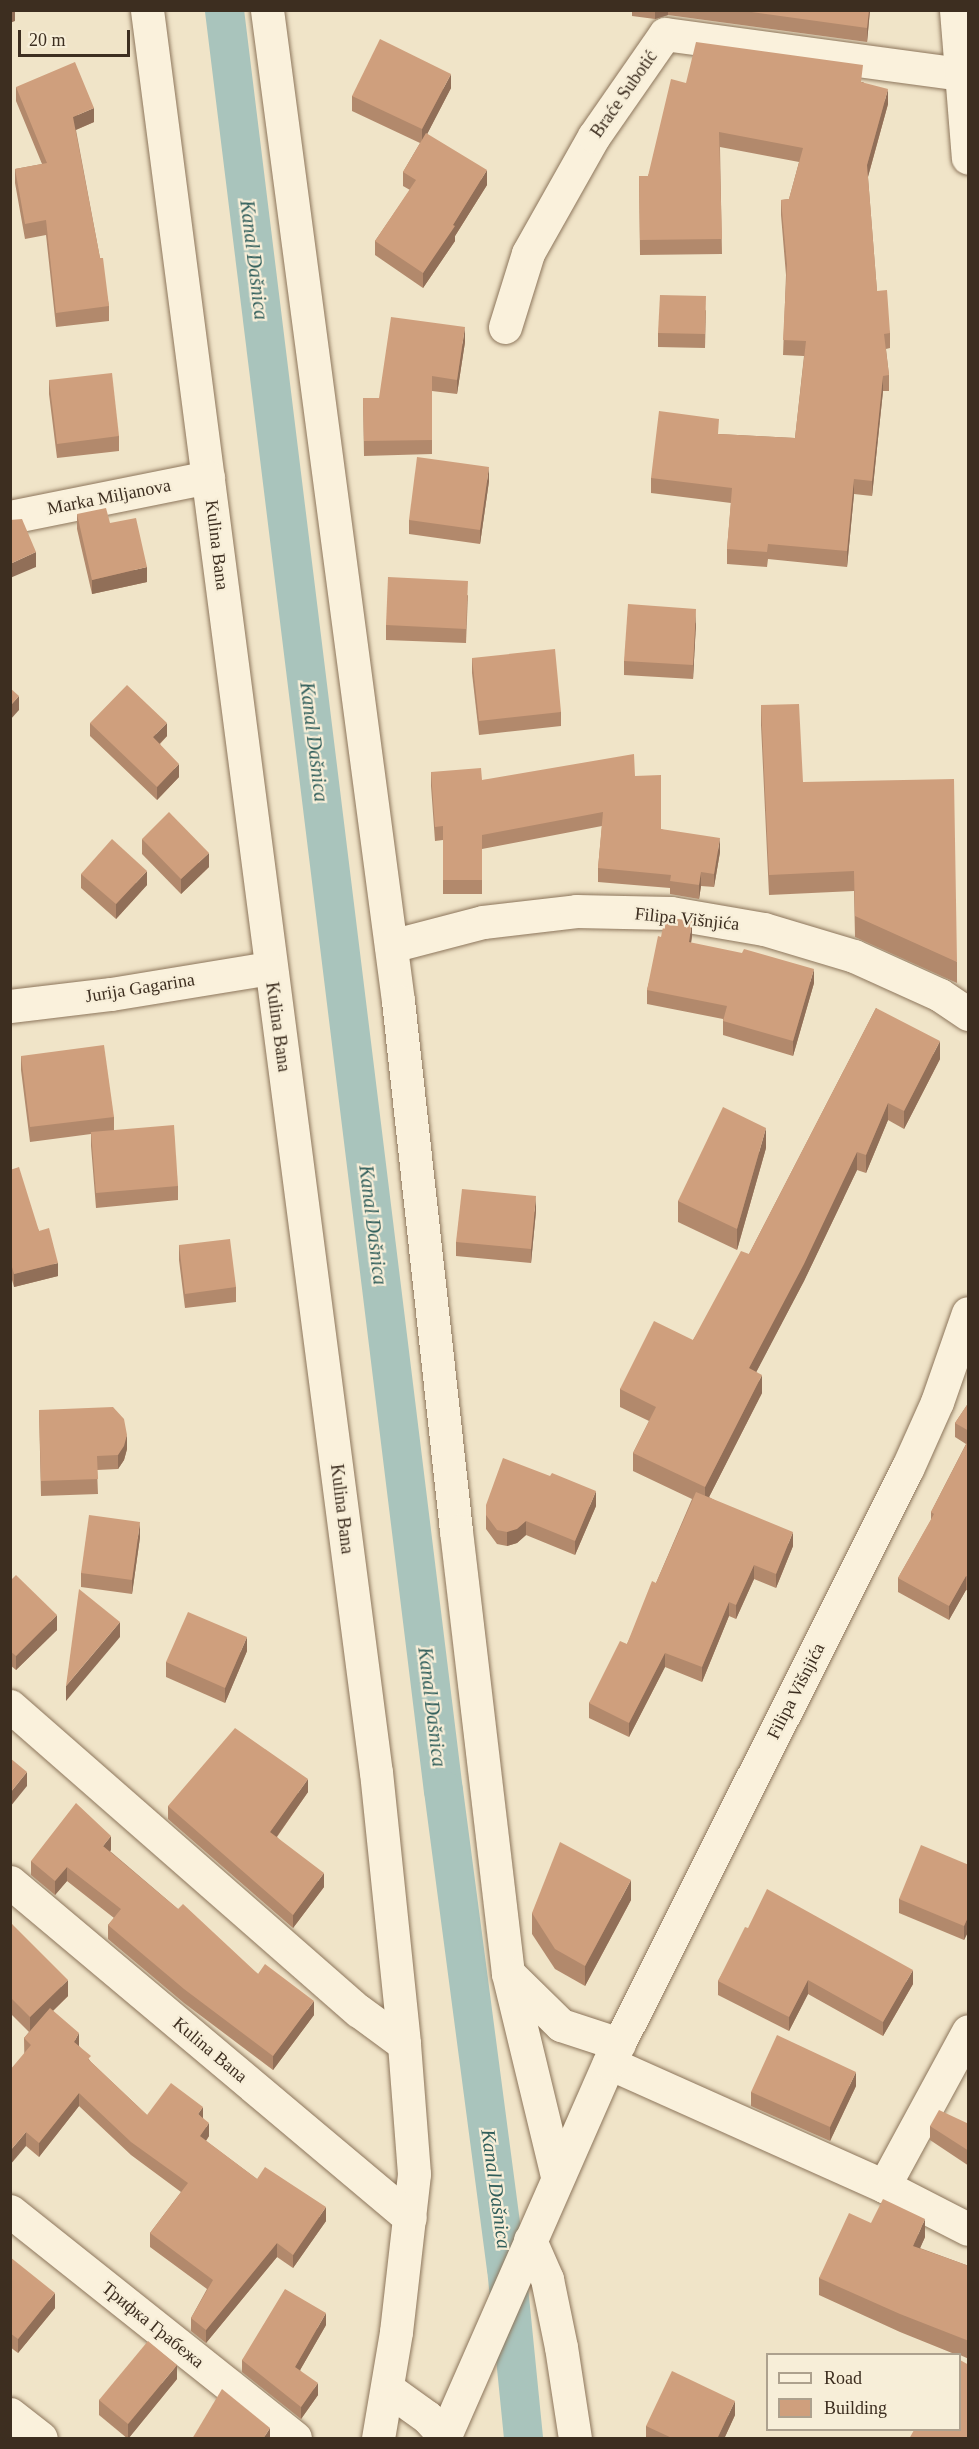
<!DOCTYPE html>
<meta charset="utf-8">
<style>
body{margin:0}
#map{position:relative;width:979px;height:2449px;overflow:hidden;background:#f0e4c8;font-family:Georgia,serif}
div>[style]{position:absolute}
[style*='--x']{left:calc(var(--x)*1px);top:calc(var(--y)*1px);width:calc(var(--w)*1px);rotate:calc(var(--a)*1deg)}
.canal>*{height:39px;margin:-19.5px;padding:0 19.5px;transform-origin:19.5px;border-radius:19.5px;background:#a9c4bc}
.roads{filter:drop-shadow(0 0 2px #8d765c) drop-shadow(0 0 2px #8d765c)}
.minor>*{height:33px;margin:-16.5px;padding:0 16.5px;transform-origin:16.5px;border-radius:16.5px;background:#faf1dc}
.secondary>*{height:33px;margin:-16.5px;padding:0 16.5px;transform-origin:16.5px;border-radius:16.5px;background:#faf1dc}
.wall>*{inset:0;background:#b2896c}
.shaded-wall>*{inset:0;background:#916f58}
.building>*{inset:0;background:#cf9f7d}
span{translate:-50% -50%;white-space:nowrap;text-align:center;line-height:1.15;-webkit-text-stroke:4.5px #f7eed8;paint-order:stroke}
.street-label{font-size:18px;color:#3d2e20}
.water-label{font-size:20px;color:#2f5d5a;font-style:italic}
.frame{position:absolute;inset:0;border:12px solid #3d2e20;pointer-events:none}
.legend{position:absolute;left:766px;top:2353px;width:195px;height:78px;box-sizing:border-box;background:#f7eed8;border:2px solid #ada18e;margin:0;padding:8px 10px;list-style:none;font-size:18px;color:#3d2e20}
.legend li{display:flex;align-items:center;gap:12px;height:30px}
.legend b{width:30px;border:2px solid #ada18e}
.scale{position:absolute;left:18px;top:30px;width:112px;height:27px;box-sizing:border-box;border:3px solid #3d2e20;border-top:0;padding-left:8px;font-size:18px;line-height:21px;white-space:nowrap;color:#3d2e20;-webkit-text-stroke:4px #f7eed8;paint-order:stroke}
</style>
<div id="map">
<div class="canal">
<i style="--x:224;--y:10;--w:1793;--a:82.99"></i>
<i style="--x:443;--y:1790;--w:481;--a:82.5"></i>
<i style="--x:506;--y:2267;--w:172;--a:84.3"></i>
</div>
<div class="roads">
<div class="minor">
<i style="--x:147;--y:10;--w:1777;--a:82.6"></i>
<i style="--x:376;--y:1772;--w:273;--a:84.1"></i>
<i style="--x:404;--y:2044;--w:130;--a:85.6"></i>
<i style="--x:414;--y:2174;--w:159;--a:96.5"></i>
<i style="--x:396;--y:2332;--w:108;--a:99.6"></i>
<i style="--x:267;--y:10;--w:1000;--a:82.47"></i>
<i style="--x:398;--y:1001;--w:533;--a:83.75"></i>
<i style="--x:456;--y:1531;--w:445;--a:83.3"></i>
<i style="--x:505;--y:327;--w:77;--a:-72.7"></i>
<i style="--x:528;--y:253;--w:134;--a:-60.6"></i>
<i style="--x:594;--y:136;--w:124;--a:-55.2"></i>
<i style="--x:665;--y:34;--w:299;--a:7.7"></i>
<i style="--x:10;--y:517;--w:202;--a:-11.4"></i>
<i style="--x:391;--y:946;--w:95;--a:-14.6"></i>
<i style="--x:483;--y:922;--w:94;--a:-6.7"></i>
<i style="--x:576;--y:911;--w:95;--a:1.2"></i>
<i style="--x:671;--y:913;--w:94;--a:9.8"></i>
<i style="--x:764;--y:929;--w:94;--a:16.7"></i>
<i style="--x:854;--y:956;--w:94;--a:24.4"></i>
<i style="--x:940;--y:995;--w:34;--a:34"></i>
<i style="--x:10;--y:1006;--w:102;--a:-6.8"></i>
<i style="--x:111;--y:994;--w:160;--a:-9.3"></i>
<i style="--x:10;--y:1706;--w:463;--a:41.2"></i>
<i style="--x:359;--y:2011;--w:56;--a:36.3"></i>
<i style="--x:10;--y:1882;--w:522;--a:40.03"></i>
<i style="--x:609;--y:2063;--w:301;--a:24.1"></i>
<i style="--x:884;--y:2186;--w:94;--a:27.1"></i>
<i style="--x:557;--y:2176;--w:209;--a:-103.6"></i>
<i style="--x:508;--y:1973;--w:74;--a:44.5"></i>
<i style="--x:561;--y:2025;--w:61;--a:18.1"></i>
<i style="--x:884;--y:2186;--w:176;--a:-61.5"></i>
<i style="--x:10;--y:2211;--w:364;--a:38.5"></i>
<i style="--x:530;--y:2240;--w:43;--a:66.4"></i>
<i style="--x:547;--y:2279;--w:69;--a:78.4"></i>
<i style="--x:561;--y:2347;--w:92;--a:81.3"></i>
<i style="--x:388;--y:2389;--w:48;--a:35.7"></i>
<i style="--x:427;--y:2417;--w:28;--a:48"></i>
<i style="--x:10;--y:2414;--w:39;--a:38"></i>
</div>
<div class="secondary">
<i style="--x:956;--y:10;--w:148;--a:85.4"></i>
<i style="--x:444;--y:2438;--w:410;--a:-66.3"></i>
<i style="--x:609;--y:2063;--w:665;--a:-63.36"></i>
<i style="--x:907;--y:1469;--w:73;--a:-65.9"></i>
<i style="--x:937;--y:1402;--w:94;--a:-70.8"></i>
</div>
</div>
<div class="wall">
<i style="clip-path:polygon(632px 10px,870px 10px,867px 42px,668px 15px,655px 19px,632px 16px)"></i>
<i style="clip-path:polygon(863px 82px,888px 104px,868px 177px,877px 291px,890px 333px,890px 348px,886px 349px,889px 375px,889px 391px,883px 391px,872px 496px,854px 494px,847px 567px,768px 559px,767px 567px,727px 564px,727px 549px,731px 503px,651px 493px,651px 478px,719px 434px,795px 438px,804px 356px,783px 355px,786px 275px,781px 215px,781px 200px,789px 199px,799px 162px,720px 147px,722px 254px,640px 255px,639px 176px,648px 176px,686px 83px)"></i>
<i style="clip-path:polygon(16px 87px,94px 122px,76px 130px,109px 306px,109px 321px,56px 327px,46px 235px,25px 239px,15px 183px,15px 169px,42px 164px,16px 101px)"></i>
<i style="clip-path:polygon(451px 88px,427px 134px,487px 185px,455px 236px,455px 241px,423px 288px,375px 255px,375px 241px,410px 190px,403px 186px,403px 172px,420px 143px,352px 111px,352px 96px)"></i>
<i style="clip-path:polygon(706px 310px,705px 348px,658px 347px,658px 333px)"></i>
<i style="clip-path:polygon(465px 342px,457px 394px,432px 391px,432px 454px,364px 456px,363px 398px,379px 398px)"></i>
<i style="clip-path:polygon(49px 380px,119px 436px,119px 451px,57px 458px,49px 394px)"></i>
<i style="clip-path:polygon(489px 481px,480px 544px,409px 534px,409px 520px)"></i>
<i style="clip-path:polygon(77px 514px,147px 582px,92px 594px,77px 529px)"></i>
<i style="clip-path:polygon(468px 595px,466px 643px,386px 640px,386px 625px)"></i>
<i style="clip-path:polygon(696px 623px,693px 679px,624px 675px,624px 661px)"></i>
<i style="clip-path:polygon(472px 658px,561px 712px,561px 726px,479px 735px,472px 673px)"></i>
<i style="clip-path:polygon(761px 705px,803px 782px,957px 962px,957px 983px,855px 937px,854px 891px,769px 895px,761px 725px)"></i>
<i style="clip-path:polygon(90px 723px,167px 736px,160px 744px,179px 777px,157px 800px,90px 736px)"></i>
<i style="clip-path:polygon(431px 772px,482px 780px,635px 776px,661px 829px,720px 852px,714px 887px,701px 886px,699px 899px,670px 894px,670px 888px,598px 882px,598px 868px,602px 826px,482px 849px,482px 894px,443px 894px,443px 840px,435px 841px,431px 786px)"></i>
<i style="clip-path:polygon(142px 839px,209px 867px,181px 894px,142px 854px)"></i>
<i style="clip-path:polygon(81px 874px,147px 885px,116px 919px,81px 888px)"></i>
<i style="clip-path:polygon(692px 936px,691px 943px,814px 983px,793px 1056px,723px 1035px,723px 1019px,647px 1004px,647px 990px,661px 937px)"></i>
<i style="clip-path:polygon(876px 1008px,940px 1059px,904px 1129px,888px 1120px,866px 1173px,857px 1170px,804px 1281px,756px 1372px,762px 1393px,709px 1497px,793px 1546px,776px 1588px,754px 1579px,736px 1619px,729px 1616px,702px 1682px,665px 1667px,629px 1737px,589px 1718px,589px 1703px,627px 1644px,656px 1583px,692px 1499px,633px 1471px,633px 1453px,649px 1421px,620px 1407px,620px 1389px,693px 1340px,749px 1254px)"></i>
<i style="clip-path:polygon(21px 1056px,114px 1117px,114px 1130px,178px 1186px,178px 1200px,96px 1208px,91px 1146px,91px 1134px,30px 1142px,21px 1070px)"></i>
<i style="clip-path:polygon(766px 1148px,737px 1250px,678px 1222px,678px 1201px)"></i>
<i style="clip-path:polygon(10px 1170px,39px 1231px,58px 1276px,14px 1287px,10px 1273px)"></i>
<i style="clip-path:polygon(536px 1211px,531px 1263px,456px 1256px,456px 1242px)"></i>
<i style="clip-path:polygon(179px 1245px,236px 1287px,236px 1302px,185px 1308px,179px 1260px)"></i>
<i style="clip-path:polygon(10px 1337px,11px 1347px,11px 1361px,10px 1362px)"></i>
<i style="clip-path:polygon(969px 1402px,969px 1591px,966px 1590px,949px 1620px,898px 1592px,898px 1578px,931px 1520px,931px 1512px,966px 1444px,955px 1437px,955px 1423px)"></i>
<i style="clip-path:polygon(39px 1410px,127px 1449px,124px 1460px,118px 1469px,97px 1470px,98px 1494px,41px 1496px)"></i>
<i style="clip-path:polygon(596px 1506px,575px 1555px,526px 1535px,517px 1543px,507px 1546px,497px 1544px,486px 1529px,486px 1515px)"></i>
<i style="clip-path:polygon(140px 1537px,132px 1594px,81px 1587px,81px 1573px)"></i>
<i style="clip-path:polygon(10px 1581px,57px 1630px,16px 1670px,10px 1665px)"></i>
<i style="clip-path:polygon(247px 1651px,225px 1703px,166px 1677px,166px 1662px)"></i>
<i style="clip-path:polygon(308px 1792px,277px 1837px,324px 1887px,293px 1928px,168px 1819px,168px 1806px)"></i>
<i style="clip-path:polygon(111px 1850px,110px 1851px,178px 1909px,258px 1974px,314px 2015px,273px 2070px,184px 2003px,108px 1939px,108px 1925px,114px 1918px,67px 1881px,55px 1895px,31px 1875px,31px 1861px)"></i>
<i style="clip-path:polygon(969px 1865px,969px 1930px,964px 1940px,899px 1913px,899px 1899px)"></i>
<i style="clip-path:polygon(631px 1900px,585px 1986px,555px 1969px,532px 1934px,532px 1913px)"></i>
<i style="clip-path:polygon(10px 1922px,68px 1996px,53px 2011px,91px 2062px,147px 2115px,203px 2118px,209px 2136px,206px 2141px,257px 2179px,326px 2221px,293px 2268px,277px 2257px,206px 2343px,191px 2331px,191px 2318px,207px 2289px,150px 2247px,150px 2233px,181px 2192px,131px 2155px,79px 2106px,39px 2157px,26px 2146px,24px 2038px,29px 2032px,10px 2013px)"></i>
<i style="clip-path:polygon(748px 1928px,913px 1984px,883px 2036px,808px 1994px,789px 2031px,718px 1995px,718px 1981px)"></i>
<i style="clip-path:polygon(856px 2086px,830px 2141px,751px 2106px,751px 2092px)"></i>
<i style="clip-path:polygon(969px 2124px,969px 2166px,930px 2140px,930px 2126px)"></i>
<i style="clip-path:polygon(871px 2223px,925px 2237px,920px 2248px,969px 2266px,969px 2359px,960px 2355px,957px 2355px,900px 2332px,819px 2295px,819px 2278px)"></i>
<i style="clip-path:polygon(10px 2257px,55px 2308px,18px 2353px,10px 2347px)"></i>
<i style="clip-path:polygon(326px 2325px,300px 2370px,318px 2395px,301px 2419px,242px 2372px,242px 2360px)"></i>
<i style="clip-path:polygon(177px 2379px,128px 2439px,99px 2415px,99px 2400px)"></i>
<i style="clip-path:polygon(735px 2415px,724px 2439px,646px 2439px,646px 2426px)"></i>
</div>
<div class="shaded-wall">
<i style="clip-path:polygon(10px 10px,15px 10px,15px 21px,10px 23px)"></i>
<i style="clip-path:polygon(655px 10px,668px 10px,668px 15px,655px 19px)"></i>
<i style="clip-path:polygon(869px 10px,870px 10px,867px 42px,867px 28px)"></i>
<i style="clip-path:polygon(451px 74px,451px 88px,422px 144px,422px 129px)"></i>
<i style="clip-path:polygon(888px 89px,888px 104px,867px 180px,867px 165px)"></i>
<i style="clip-path:polygon(94px 108px,94px 122px,73px 131px,73px 117px)"></i>
<i style="clip-path:polygon(487px 170px,487px 185px,455px 236px,455px 241px,423px 288px,423px 273px)"></i>
<i style="clip-path:polygon(465px 327px,465px 342px,457px 394px,457px 380px)"></i>
<i style="clip-path:polygon(883px 376px,883px 391px,872px 496px,872px 481px)"></i>
<i style="clip-path:polygon(489px 467px,489px 481px,480px 544px,480px 530px)"></i>
<i style="clip-path:polygon(854px 479px,854px 494px,847px 567px,847px 551px)"></i>
<i style="clip-path:polygon(36px 552px,36px 567px,10px 578px,10px 564px)"></i>
<i style="clip-path:polygon(147px 567px,147px 582px,92px 594px,92px 580px)"></i>
<i style="clip-path:polygon(696px 609px,696px 623px,693px 679px,693px 665px)"></i>
<i style="clip-path:polygon(19px 696px,19px 710px,10px 720px,10px 706px)"></i>
<i style="clip-path:polygon(167px 723px,167px 736px,153px 750px,153px 737px)"></i>
<i style="clip-path:polygon(179px 764px,179px 777px,157px 800px,157px 787px)"></i>
<i style="clip-path:polygon(720px 838px,720px 852px,714px 887px,714px 874px)"></i>
<i style="clip-path:polygon(209px 853px,209px 867px,181px 894px,181px 879px)"></i>
<i style="clip-path:polygon(147px 871px,147px 885px,116px 919px,116px 904px)"></i>
<i style="clip-path:polygon(701px 872px,701px 886px,699px 899px,699px 885px)"></i>
<i style="clip-path:polygon(692px 921px,692px 936px,689px 956px,689px 942px)"></i>
<i style="clip-path:polygon(814px 969px,814px 983px,793px 1056px,793px 1041px)"></i>
<i style="clip-path:polygon(940px 1041px,940px 1059px,904px 1129px,904px 1111px)"></i>
<i style="clip-path:polygon(888px 1103px,888px 1120px,866px 1173px,866px 1155px)"></i>
<i style="clip-path:polygon(766px 1128px,766px 1148px,737px 1250px,737px 1229px)"></i>
<i style="clip-path:polygon(857px 1152px,857px 1170px,804px 1281px,749px 1386px,749px 1368px)"></i>
<i style="clip-path:polygon(536px 1196px,536px 1211px,531px 1263px,531px 1249px)"></i>
<i style="clip-path:polygon(58px 1263px,58px 1276px,14px 1287px,14px 1274px)"></i>
<i style="clip-path:polygon(762px 1375px,762px 1393px,705px 1505px,705px 1487px)"></i>
<i style="clip-path:polygon(127px 1435px,127px 1449px,124px 1460px,118px 1469px,118px 1455px)"></i>
<i style="clip-path:polygon(596px 1491px,596px 1506px,575px 1555px,575px 1541px)"></i>
<i style="clip-path:polygon(526px 1521px,526px 1535px,517px 1543px,507px 1546px,507px 1532px)"></i>
<i style="clip-path:polygon(140px 1522px,140px 1537px,132px 1594px,132px 1580px)"></i>
<i style="clip-path:polygon(793px 1532px,793px 1546px,776px 1588px,776px 1574px)"></i>
<i style="clip-path:polygon(754px 1565px,754px 1579px,736px 1619px,736px 1605px)"></i>
<i style="clip-path:polygon(966px 1576px,966px 1590px,949px 1620px,949px 1606px)"></i>
<i style="clip-path:polygon(729px 1602px,729px 1616px,702px 1682px,702px 1667px)"></i>
<i style="clip-path:polygon(57px 1615px,57px 1630px,16px 1670px,16px 1656px)"></i>
<i style="clip-path:polygon(120px 1622px,120px 1637px,66px 1701px,66px 1686px)"></i>
<i style="clip-path:polygon(247px 1637px,247px 1651px,225px 1703px,225px 1688px)"></i>
<i style="clip-path:polygon(665px 1653px,665px 1667px,629px 1737px,629px 1723px)"></i>
<i style="clip-path:polygon(27px 1772px,27px 1786px,10px 1807px,10px 1793px)"></i>
<i style="clip-path:polygon(308px 1779px,308px 1792px,270px 1846px,270px 1832px)"></i>
<i style="clip-path:polygon(111px 1836px,111px 1850px,103px 1860px,103px 1846px)"></i>
<i style="clip-path:polygon(67px 1867px,67px 1881px,55px 1895px,55px 1881px)"></i>
<i style="clip-path:polygon(324px 1873px,324px 1887px,293px 1928px,293px 1915px)"></i>
<i style="clip-path:polygon(631px 1880px,631px 1900px,585px 1986px,585px 1966px)"></i>
<i style="clip-path:polygon(969px 1915px,969px 1930px,964px 1940px,964px 1926px)"></i>
<i style="clip-path:polygon(913px 1970px,913px 1984px,883px 2036px,883px 2022px)"></i>
<i style="clip-path:polygon(68px 1980px,68px 1996px,30px 2033px,30px 2017px)"></i>
<i style="clip-path:polygon(808px 1980px,808px 1994px,789px 2031px,789px 2017px)"></i>
<i style="clip-path:polygon(314px 2001px,314px 2015px,273px 2070px,273px 2056px)"></i>
<i style="clip-path:polygon(79px 2033px,79px 2047px,74px 2042px)"></i>
<i style="clip-path:polygon(856px 2072px,856px 2086px,830px 2141px,830px 2127px)"></i>
<i style="clip-path:polygon(79px 2093px,79px 2106px,39px 2157px,39px 2143px)"></i>
<i style="clip-path:polygon(203px 2107px,203px 2120px,198px 2114px)"></i>
<i style="clip-path:polygon(209px 2123px,209px 2136px,200px 2149px,200px 2136px)"></i>
<i style="clip-path:polygon(26px 2132px,26px 2146px,10px 2165px,10px 2151px)"></i>
<i style="clip-path:polygon(326px 2207px,326px 2221px,293px 2268px,293px 2255px)"></i>
<i style="clip-path:polygon(925px 2219px,925px 2237px,913px 2264px,913px 2246px)"></i>
<i style="clip-path:polygon(277px 2243px,277px 2257px,206px 2343px,206px 2330px)"></i>
<i style="clip-path:polygon(55px 2293px,55px 2308px,18px 2353px,18px 2339px)"></i>
<i style="clip-path:polygon(326px 2313px,326px 2325px,295px 2379px,295px 2367px)"></i>
<i style="clip-path:polygon(177px 2365px,177px 2379px,128px 2439px,128px 2424px)"></i>
<i style="clip-path:polygon(318px 2383px,318px 2395px,301px 2419px,301px 2407px)"></i>
<i style="clip-path:polygon(735px 2401px,735px 2415px,724px 2439px,717px 2439px)"></i>
<i style="clip-path:polygon(270px 2428px,270px 2439px,263px 2439px)"></i>
</div>
<div class="building">
<i style="clip-path:polygon(737px 10px,869px 10px,867px 28px)"></i>
<i style="clip-path:polygon(380px 39px,451px 74px,422px 129px,352px 96px)"></i>
<i style="clip-path:polygon(696px 42px,863px 65px,861px 82px,888px 89px,867px 165px,877px 291px,887px 290px,890px 333px,884px 334px,889px 375px,883px 376px,872px 481px,854px 479px,847px 551px,768px 544px,767px 552px,727px 549px,732px 488px,651px 478px,659px 411px,719px 419px,718px 434px,795px 438px,806px 341px,783px 340px,787px 265px,781px 200px,789px 199px,803px 148px,719px 132px,722px 239px,640px 240px,639px 176px,648px 176px,671px 79px,686px 83px)"></i>
<i style="clip-path:polygon(75px 62px,94px 108px,73px 117px,100px 258px,103px 258px,109px 306px,56px 313px,46px 220px,25px 224px,15px 169px,47px 163px,16px 87px)"></i>
<i style="clip-path:polygon(426px 133px,487px 170px,453px 225px,455px 226px,423px 273px,375px 241px,416px 180px,403px 172px)"></i>
<i style="clip-path:polygon(660px 295px,706px 296px,705px 334px,658px 333px)"></i>
<i style="clip-path:polygon(391px 317px,465px 327px,457px 380px,432px 376px,432px 440px,364px 441px,363px 398px,379px 398px)"></i>
<i style="clip-path:polygon(112px 373px,119px 436px,57px 444px,49px 380px)"></i>
<i style="clip-path:polygon(417px 457px,489px 467px,480px 530px,409px 520px)"></i>
<i style="clip-path:polygon(106px 508px,110px 523px,136px 518px,147px 567px,92px 580px,77px 514px)"></i>
<i style="clip-path:polygon(22px 519px,36px 552px,10px 564px,10px 520px)"></i>
<i style="clip-path:polygon(388px 577px,468px 581px,466px 629px,386px 625px)"></i>
<i style="clip-path:polygon(628px 604px,696px 609px,693px 665px,624px 661px)"></i>
<i style="clip-path:polygon(555px 649px,561px 712px,479px 721px,472px 658px)"></i>
<i style="clip-path:polygon(127px 685px,167px 723px,153px 737px,179px 764px,157px 787px,90px 723px)"></i>
<i style="clip-path:polygon(10px 688px,19px 696px,10px 706px)"></i>
<i style="clip-path:polygon(799px 704px,803px 782px,954px 779px,957px 962px,855px 916px,854px 871px,769px 875px,761px 705px)"></i>
<i style="clip-path:polygon(634px 754px,635px 776px,661px 775px,661px 829px,720px 838px,714px 874px,701px 872px,699px 885px,670px 881px,671px 875px,598px 868px,603px 812px,482px 835px,482px 880px,443px 880px,443px 826px,435px 827px,431px 772px,481px 768px,482px 780px)"></i>
<i style="clip-path:polygon(169px 812px,209px 853px,181px 879px,142px 839px)"></i>
<i style="clip-path:polygon(112px 839px,147px 871px,116px 904px,81px 874px)"></i>
<i style="clip-path:polygon(665px 917px,692px 921px,689px 942px,742px 953px,744px 949px,814px 969px,793px 1041px,723px 1021px,727px 1006px,647px 990px,658px 936px,661px 937px)"></i>
<i style="clip-path:polygon(876px 1008px,940px 1041px,904px 1111px,888px 1103px,866px 1155px,857px 1152px,804px 1264px,749px 1368px,762px 1375px,705px 1487px,633px 1453px,656px 1407px,620px 1389px,654px 1321px,693px 1340px,741px 1251px,749px 1254px)"></i>
<i style="clip-path:polygon(104px 1045px,114px 1117px,30px 1127px,21px 1056px)"></i>
<i style="clip-path:polygon(723px 1107px,766px 1128px,737px 1229px,678px 1201px)"></i>
<i style="clip-path:polygon(174px 1125px,178px 1186px,96px 1193px,91px 1132px)"></i>
<i style="clip-path:polygon(19px 1167px,39px 1231px,49px 1228px,58px 1263px,14px 1274px,10px 1260px,10px 1170px)"></i>
<i style="clip-path:polygon(462px 1189px,536px 1196px,531px 1249px,456px 1242px)"></i>
<i style="clip-path:polygon(230px 1239px,236px 1287px,185px 1294px,179px 1245px)"></i>
<i style="clip-path:polygon(969px 1402px,969px 1431px,955px 1423px)"></i>
<i style="clip-path:polygon(113px 1407px,124px 1419px,127px 1435px,124px 1446px,118px 1455px,97px 1456px,98px 1479px,41px 1481px,39px 1410px)"></i>
<i style="clip-path:polygon(969px 1439px,969px 1577px,966px 1576px,949px 1606px,898px 1578px,934px 1514px,931px 1512px)"></i>
<i style="clip-path:polygon(503px 1458px,550px 1476px,552px 1473px,596px 1491px,575px 1541px,526px 1521px,517px 1529px,507px 1532px,497px 1530px,486px 1515px,486px 1505px)"></i>
<i style="clip-path:polygon(696px 1492px,793px 1532px,776px 1574px,754px 1565px,736px 1605px,729px 1602px,702px 1667px,665px 1653px,629px 1723px,589px 1703px,620px 1641px,627px 1644px,652px 1581px,656px 1583px)"></i>
<i style="clip-path:polygon(89px 1515px,140px 1522px,132px 1580px,81px 1573px)"></i>
<i style="clip-path:polygon(16px 1575px,57px 1615px,16px 1656px,10px 1651px,10px 1581px)"></i>
<i style="clip-path:polygon(79px 1589px,120px 1622px,66px 1686px)"></i>
<i style="clip-path:polygon(188px 1612px,247px 1637px,225px 1688px,166px 1662px)"></i>
<i style="clip-path:polygon(235px 1728px,308px 1779px,270px 1832px,324px 1873px,293px 1915px,168px 1806px)"></i>
<i style="clip-path:polygon(10px 1758px,27px 1772px,10px 1793px)"></i>
<i style="clip-path:polygon(76px 1803px,111px 1836px,103px 1846px,178px 1909px,183px 1904px,258px 1974px,265px 1964px,314px 2001px,273px 2056px,184px 1989px,108px 1925px,121px 1909px,67px 1867px,55px 1881px,31px 1861px)"></i>
<i style="clip-path:polygon(560px 1842px,631px 1880px,585px 1966px,555px 1949px,532px 1913px)"></i>
<i style="clip-path:polygon(921px 1845px,969px 1865px,969px 1915px,964px 1926px,899px 1899px)"></i>
<i style="clip-path:polygon(767px 1889px,913px 1970px,883px 2022px,808px 1980px,789px 2017px,718px 1981px,745px 1927px,748px 1928px)"></i>
<i style="clip-path:polygon(10px 1922px,68px 1980px,30px 2017px,10px 1997px)"></i>
<i style="clip-path:polygon(50px 2008px,79px 2033px,74px 2042px,91px 2056px,88px 2059px,147px 2115px,171px 2083px,203px 2107px,198px 2114px,209px 2123px,200px 2136px,257px 2179px,265px 2167px,326px 2207px,293px 2255px,277px 2243px,206px 2330px,191px 2318px,213px 2280px,150px 2233px,188px 2183px,131px 2142px,79px 2093px,39px 2143px,26px 2132px,10px 2151px,10px 2070px,31px 2045px,24px 2038px)"></i>
<i style="clip-path:polygon(777px 2035px,856px 2072px,830px 2127px,751px 2092px)"></i>
<i style="clip-path:polygon(939px 2110px,969px 2124px,969px 2151px,930px 2126px)"></i>
<i style="clip-path:polygon(883px 2199px,925px 2219px,913px 2246px,969px 2266px,969px 2341px,900px 2314px,819px 2278px,849px 2213px,871px 2223px)"></i>
<i style="clip-path:polygon(10px 2257px,55px 2293px,18px 2339px,10px 2333px)"></i>
<i style="clip-path:polygon(285px 2289px,326px 2313px,295px 2367px,318px 2383px,301px 2407px,242px 2360px)"></i>
<i style="clip-path:polygon(148px 2341px,177px 2365px,128px 2424px,99px 2400px)"></i>
<i style="clip-path:polygon(960px 2360px,969px 2365px,969px 2439px,909px 2439px,914px 2430px,960px 2430px)"></i>
<i style="clip-path:polygon(672px 2371px,735px 2401px,717px 2439px,674px 2439px,646px 2426px)"></i>
<i style="clip-path:polygon(222px 2389px,270px 2428px,263px 2439px,192px 2439px)"></i>
</div>
<div class="street-label">
<span style="left:624px;top:94px;rotate:-55deg">Braće Subotić</span>
<span style="left:109px;top:497px;rotate:-11deg">Marka Miljanova</span>
<span style="left:217px;top:545px;rotate:83deg">Kulina Bana</span>
<span style="left:687px;top:919px;rotate:6deg">Filipa Višnjića</span>
<span style="left:140px;top:988px;rotate:-9deg">Jurija Gagarina</span>
<span style="left:278px;top:1027px;rotate:82deg">Kulina Bana</span>
<span style="left:342px;top:1509px;rotate:83deg">Kulina Bana</span>
<span style="left:796px;top:1691px;rotate:-63deg">Filipa Višnjića</span>
<span style="left:210px;top:2050px;rotate:40deg">Kulina Bana</span>
<span style="left:153px;top:2325px;rotate:39deg">Трифка Грабежа</span>
</div>
<div class="water-label">
<span style="left:254px;top:260px;rotate:83deg">Kanal Dašnica</span>
<span style="left:314px;top:742px;rotate:83deg">Kanal Dašnica</span>
<span style="left:373px;top:1225px;rotate:83deg">Kanal Dašnica</span>
<span style="left:432px;top:1707px;rotate:83deg">Kanal Dašnica</span>
<span style="left:496px;top:2189px;rotate:82deg">Kanal Dašnica</span>
</div>
<div class="frame"></div>
<ul class="legend">
<li><b style="height:8px;background:#faf1dc"></b>Road</li>
<li><b style="height:16px;background:#cf9f7d"></b>Building</li>
</ul>
<div class="scale">20 m</div>
</div>
